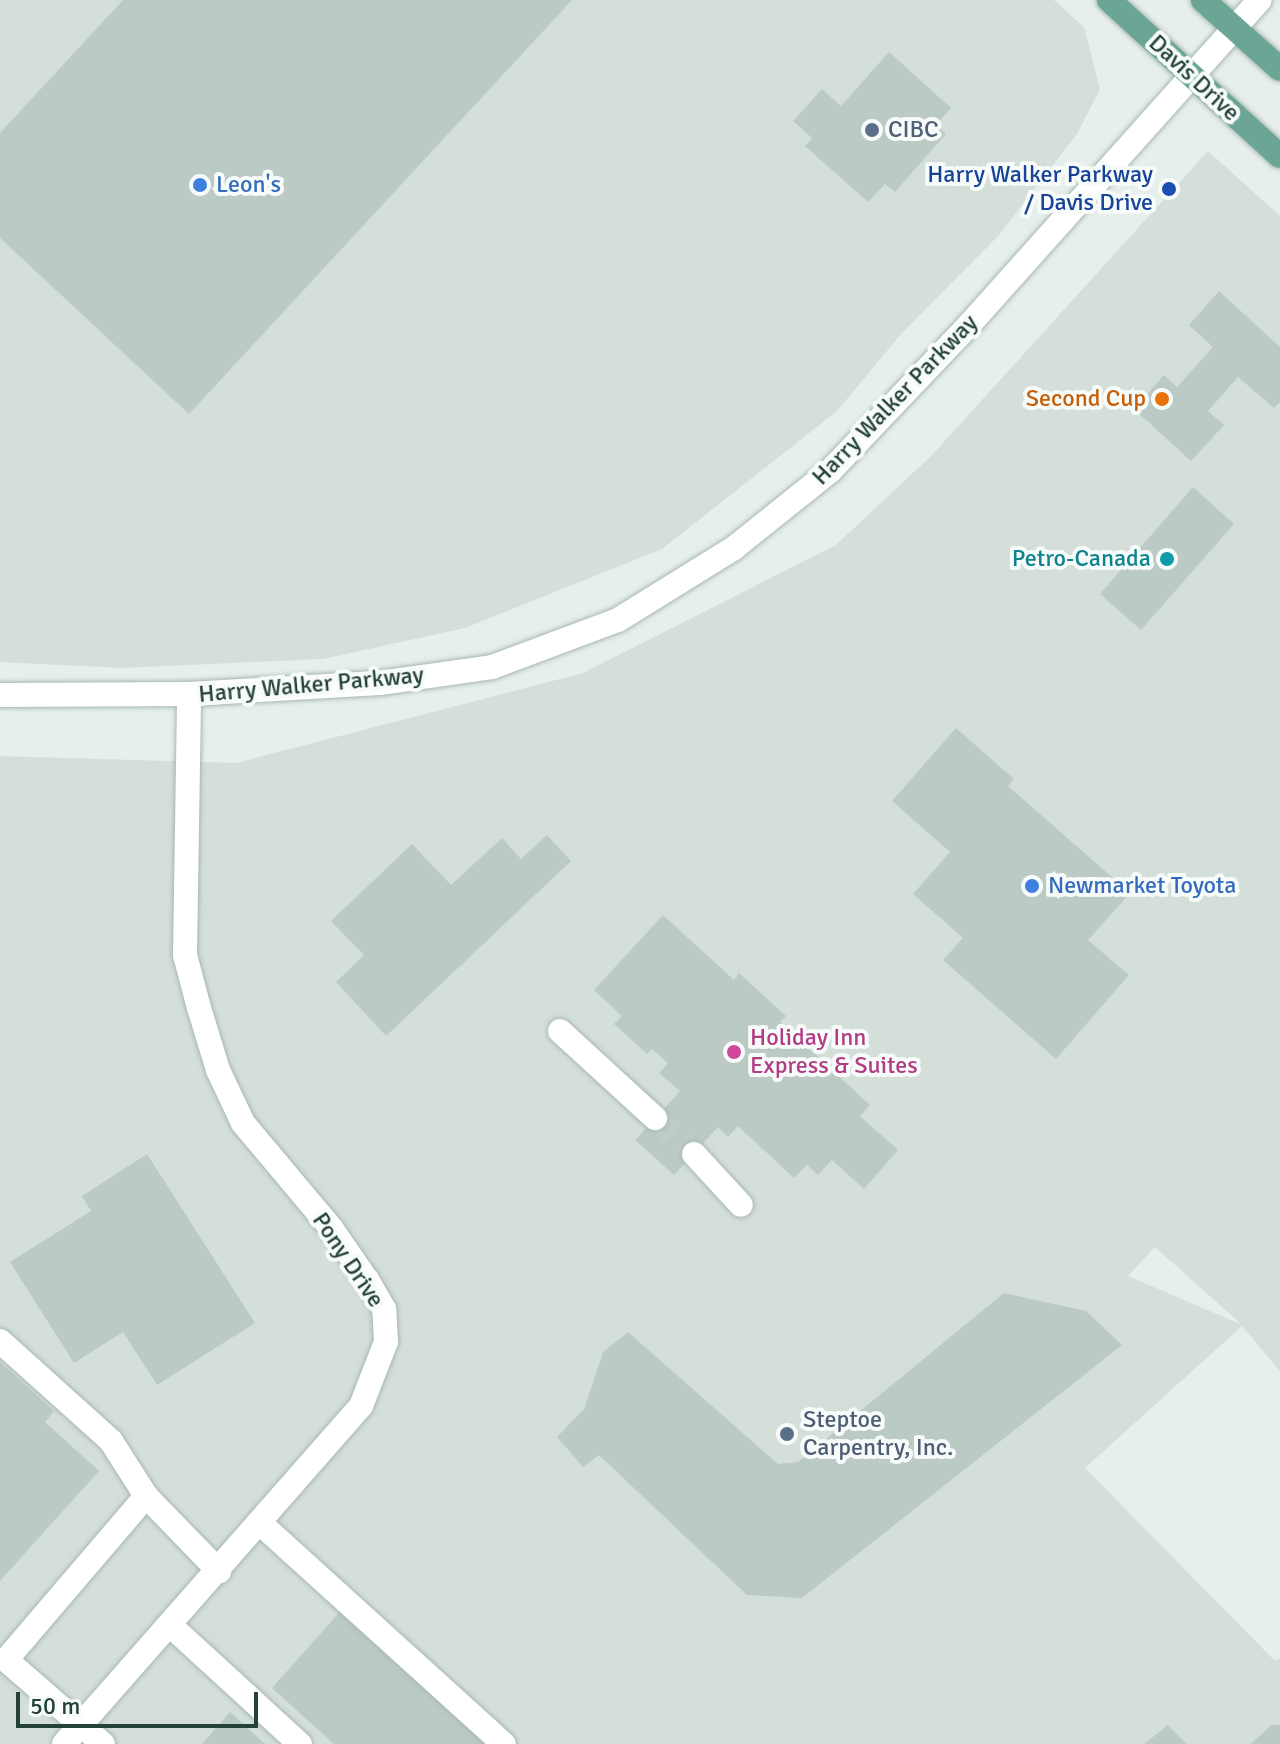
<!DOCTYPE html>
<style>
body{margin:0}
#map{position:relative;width:1280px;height:1744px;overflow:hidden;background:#e6efeb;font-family:Signika,sans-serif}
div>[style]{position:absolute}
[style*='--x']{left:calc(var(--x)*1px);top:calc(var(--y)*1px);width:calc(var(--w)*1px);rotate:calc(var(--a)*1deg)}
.built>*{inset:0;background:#d4dfda}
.building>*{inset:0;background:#bbcac4}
.minor-tunnel>*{height:24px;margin-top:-12px;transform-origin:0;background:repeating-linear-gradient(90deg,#bfccc8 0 24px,transparent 0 36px)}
.roads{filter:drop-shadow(0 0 2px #a8b8b2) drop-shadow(0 0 2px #a8b8b2)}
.minor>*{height:24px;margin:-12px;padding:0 12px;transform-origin:12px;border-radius:12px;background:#fff}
.major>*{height:24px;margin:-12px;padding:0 12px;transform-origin:12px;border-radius:12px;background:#6aa596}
.dots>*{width:22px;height:22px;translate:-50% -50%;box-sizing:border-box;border:4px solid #f7fbf9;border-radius:50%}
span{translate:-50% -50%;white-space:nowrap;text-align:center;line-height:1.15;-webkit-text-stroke:8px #f7fbf9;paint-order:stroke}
.street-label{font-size:24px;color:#24423a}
.service-label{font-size:24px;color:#4e5e75}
.left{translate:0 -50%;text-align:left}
.transit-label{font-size:24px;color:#164399}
.right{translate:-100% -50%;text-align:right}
.shop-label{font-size:24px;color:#366cbe}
.food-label{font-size:24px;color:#c56008}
.culture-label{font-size:24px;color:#0d838f}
.hotel-label{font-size:24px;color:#b23c85}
.scale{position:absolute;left:16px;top:1692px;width:242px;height:36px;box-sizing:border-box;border:4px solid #24423a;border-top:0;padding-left:10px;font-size:24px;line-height:28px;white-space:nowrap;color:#24423a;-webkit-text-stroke:6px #f7fbf9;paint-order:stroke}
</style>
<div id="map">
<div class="built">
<i style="clip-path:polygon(0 0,1054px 0,1084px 27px,1100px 89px,1077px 134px,999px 235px,901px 334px,837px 411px,662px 549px,465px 628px,323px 659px,122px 668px,0 662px)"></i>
<i style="clip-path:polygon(evenodd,1208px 151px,1280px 216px,1280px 1371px,1242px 1326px,1085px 1468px,1275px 1661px,1280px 1658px,1280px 1744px,0 1744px,0 756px,236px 763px,583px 673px,836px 545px,932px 455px,1208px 151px,1155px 1247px,1240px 1323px,1240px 1324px,1128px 1276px,1155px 1247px)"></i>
</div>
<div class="building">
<i style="clip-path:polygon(123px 0,572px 0,189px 414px,0 238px,0 133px)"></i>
<i style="clip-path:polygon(889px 52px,951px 108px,936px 125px,946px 134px,895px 192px,885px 184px,868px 202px,805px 146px,812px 138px,793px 121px,822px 89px,841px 106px)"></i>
<i style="clip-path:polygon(1219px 291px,1280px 347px,1280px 402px,1274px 408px,1238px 377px,1208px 411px,1224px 425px,1191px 461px,1134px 409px,1164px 375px,1177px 387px,1213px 347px,1189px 325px)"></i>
<i style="clip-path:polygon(1193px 487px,1234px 524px,1141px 630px,1100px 594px)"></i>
<i style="clip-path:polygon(956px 728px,1014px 779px,1008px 786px,1130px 893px,1088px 940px,1129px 975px,1056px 1059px,943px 960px,963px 938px,913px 894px,950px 852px,892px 801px)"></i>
<i style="clip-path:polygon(547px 835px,571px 861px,386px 1036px,336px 982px,364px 955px,331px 921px,412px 844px,451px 885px,502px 838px,521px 859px)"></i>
<i style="clip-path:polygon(663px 915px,734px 980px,739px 973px,786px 1016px,780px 1022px,870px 1105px,860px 1116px,898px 1150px,864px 1189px,832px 1160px,818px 1175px,807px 1165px,794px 1178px,738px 1126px,728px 1137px,718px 1127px,674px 1175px,635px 1140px,680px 1091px,659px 1073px,668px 1063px,652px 1049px,647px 1054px,614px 1024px,622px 1016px,594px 990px)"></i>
<i style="clip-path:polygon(147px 1154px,255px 1323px,157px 1385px,123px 1332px,74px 1363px,10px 1262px,91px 1211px,82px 1196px)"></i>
<i style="clip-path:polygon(1004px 1293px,1086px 1311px,1122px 1345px,802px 1598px,747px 1595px,599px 1455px,583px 1467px,557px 1437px,584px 1409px,603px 1352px,628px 1332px,778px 1464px,798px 1462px)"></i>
<i style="clip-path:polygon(0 1362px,54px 1411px,45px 1422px,99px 1471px,0 1581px)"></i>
<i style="clip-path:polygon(346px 1605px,501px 1744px,334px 1744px,272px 1688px)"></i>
<i style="clip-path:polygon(230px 1712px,265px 1744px,202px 1744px)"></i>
<i style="clip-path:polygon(1168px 1725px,1187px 1744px,1144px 1744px)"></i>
<i style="clip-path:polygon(1271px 1725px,1280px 1725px,1280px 1744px,1251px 1744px)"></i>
</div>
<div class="minor-tunnel">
<i style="--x:655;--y:1118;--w:53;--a:42.7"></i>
</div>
<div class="roads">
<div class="minor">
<i style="--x:0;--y:695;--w:189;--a:-0.3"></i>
<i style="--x:189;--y:694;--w:191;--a:-3.3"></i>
<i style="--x:380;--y:683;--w:113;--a:-8.1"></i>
<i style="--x:492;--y:667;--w:134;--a:-20.5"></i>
<i style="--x:618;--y:620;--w:137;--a:-31.8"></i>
<i style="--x:734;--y:548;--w:123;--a:-38.7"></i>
<i style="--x:830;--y:471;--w:202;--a:-46.4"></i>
<i style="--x:969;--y:325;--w:436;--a:-48.2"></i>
<i style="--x:560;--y:1031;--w:129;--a:42.5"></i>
<i style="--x:694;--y:1154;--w:69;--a:47.3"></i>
<i style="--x:0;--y:1341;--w:149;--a:42"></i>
<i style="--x:111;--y:1441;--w:65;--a:57.5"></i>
<i style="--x:261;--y:1524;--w:328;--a:42.2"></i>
<i style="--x:171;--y:1626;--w:175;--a:42.5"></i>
<i style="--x:64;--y:1744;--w:450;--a:-48.7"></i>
<i style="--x:361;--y:1406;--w:69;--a:-68.7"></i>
<i style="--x:386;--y:1342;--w:33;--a:-93"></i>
<i style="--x:384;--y:1309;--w:34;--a:-120"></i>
<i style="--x:367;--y:1280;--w:63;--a:-124.7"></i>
<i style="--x:331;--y:1228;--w:137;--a:-130"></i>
<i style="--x:243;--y:1123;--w:59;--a:-115.3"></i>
<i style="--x:218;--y:1070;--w:65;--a:-107"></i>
<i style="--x:199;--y:1008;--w:55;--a:-104.8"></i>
<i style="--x:185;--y:955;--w:261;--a:-89.1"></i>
<i style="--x:103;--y:1744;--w:128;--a:-139.1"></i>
<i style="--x:6;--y:1660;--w:216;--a:-49.5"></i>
<i style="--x:146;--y:1496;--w:105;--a:45.8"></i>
</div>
<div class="major">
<i style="--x:1109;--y:0;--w:231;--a:42.4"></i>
<i style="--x:1203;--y:0;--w:103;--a:41.9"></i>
</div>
</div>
<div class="dots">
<i style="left:872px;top:130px;background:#5c6f8a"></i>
<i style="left:200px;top:185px;background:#3f7fe0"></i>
<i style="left:1169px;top:189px;background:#1a4fb4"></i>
<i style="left:1162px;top:399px;background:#e8710a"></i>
<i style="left:1167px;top:559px;background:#0f9aa8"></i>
<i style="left:1032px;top:886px;background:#3f7fe0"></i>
<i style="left:734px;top:1052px;background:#d1479c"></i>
<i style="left:787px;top:1434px;background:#5c6f8a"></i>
</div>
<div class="street-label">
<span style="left:1194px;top:78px;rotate:43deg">Davis Drive</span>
<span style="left:895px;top:400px;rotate:-46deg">Harry Walker Parkway</span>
<span style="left:311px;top:685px;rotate:-5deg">Harry Walker Parkway</span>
<span style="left:348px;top:1260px;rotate:56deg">Pony Drive</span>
</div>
<div class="service-label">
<span class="left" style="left:888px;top:130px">CIBC</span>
<span class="left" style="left:803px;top:1434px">Steptoe<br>Carpentry, Inc.</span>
</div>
<div class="transit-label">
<span class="right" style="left:1153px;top:189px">Harry Walker Parkway<br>/ Davis Drive</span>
</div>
<div class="shop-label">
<span class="left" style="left:216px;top:185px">Leon's</span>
<span class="left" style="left:1048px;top:886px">Newmarket Toyota</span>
</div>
<div class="food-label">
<span class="right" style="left:1146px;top:399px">Second Cup</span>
</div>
<div class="culture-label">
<span class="right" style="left:1151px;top:559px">Petro-Canada</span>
</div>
<div class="hotel-label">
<span class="left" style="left:750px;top:1052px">Holiday Inn<br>Express &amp; Suites</span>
</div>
<div class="scale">50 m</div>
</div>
